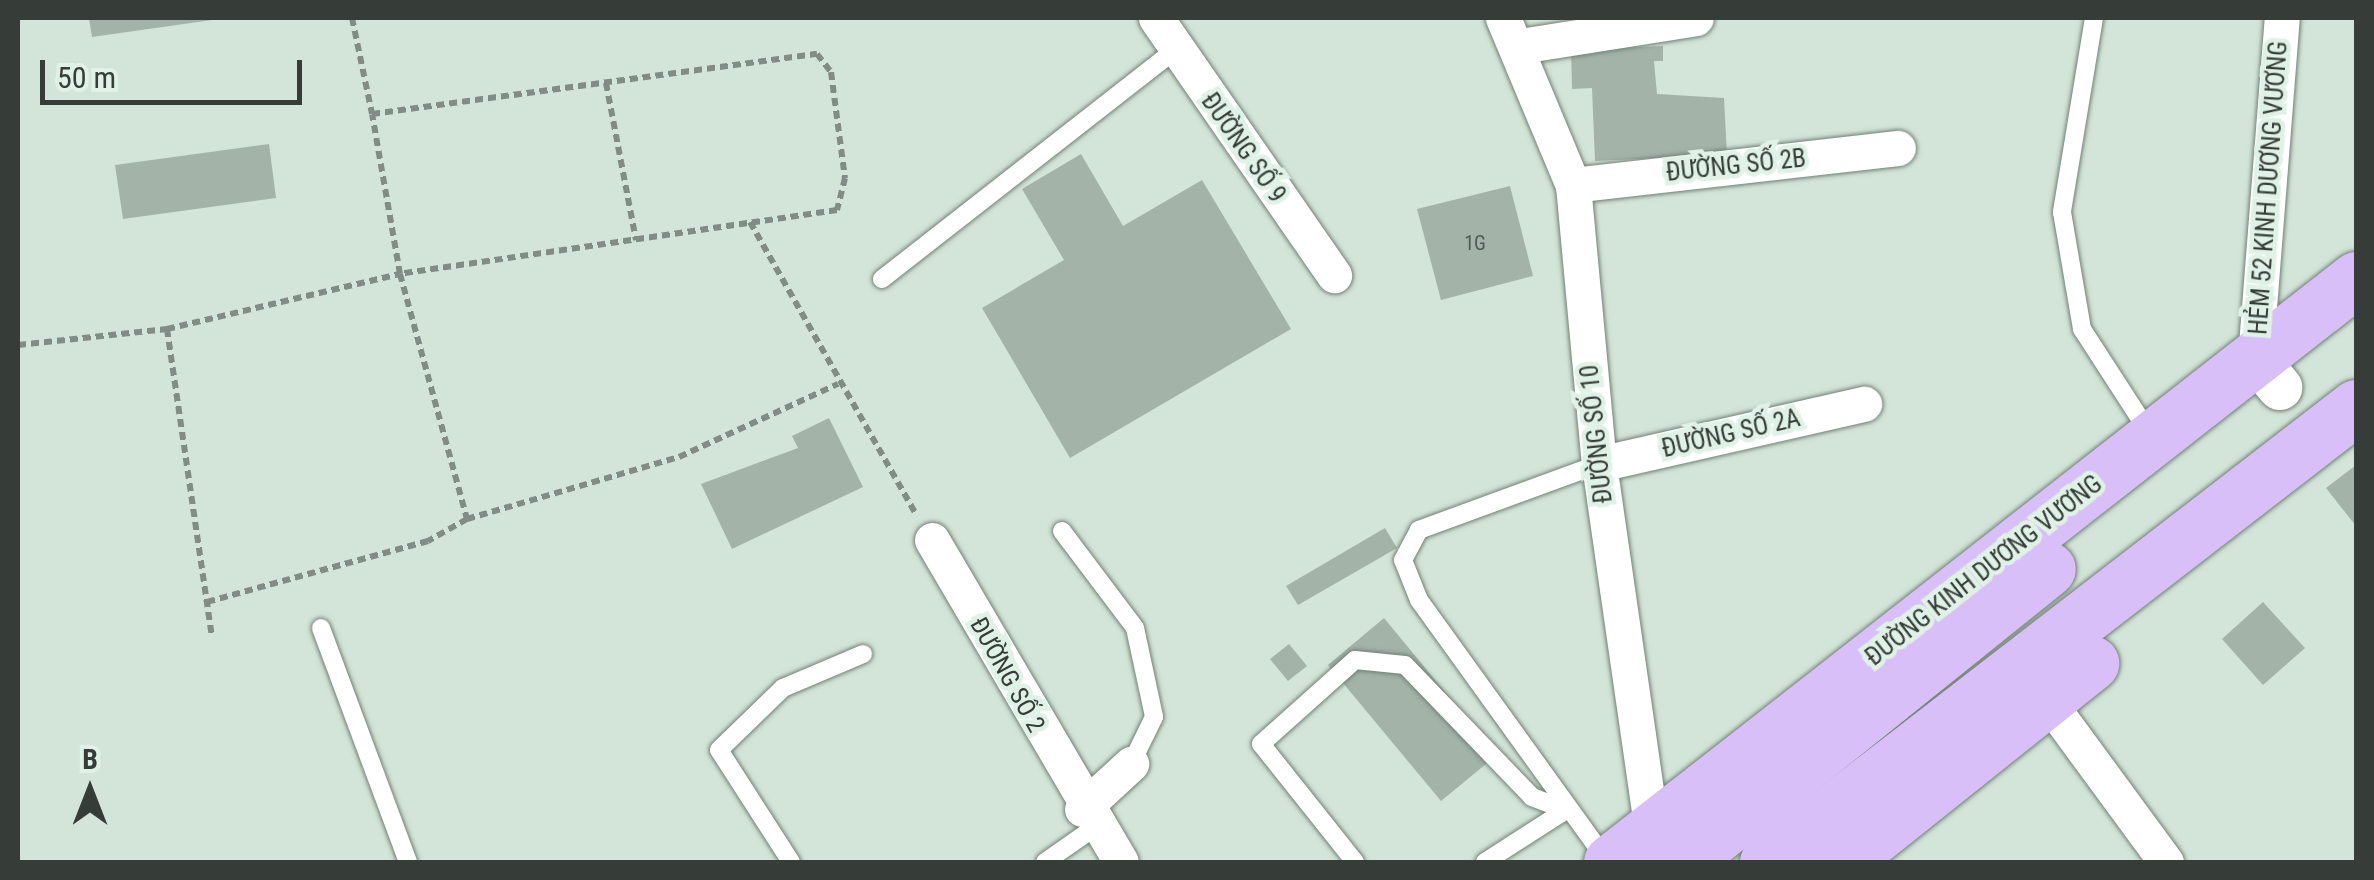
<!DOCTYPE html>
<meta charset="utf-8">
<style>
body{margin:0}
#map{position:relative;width:2374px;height:880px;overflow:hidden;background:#d3e4d8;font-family:"Roboto Condensed",sans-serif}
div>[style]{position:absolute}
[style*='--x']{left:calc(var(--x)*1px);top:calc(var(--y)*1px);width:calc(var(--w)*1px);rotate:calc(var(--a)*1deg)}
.building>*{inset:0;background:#a3b3a8}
.path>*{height:6px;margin-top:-3px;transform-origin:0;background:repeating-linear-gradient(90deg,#808c84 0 8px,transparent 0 13px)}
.roads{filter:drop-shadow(0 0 2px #718176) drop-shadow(0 0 2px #718176)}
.service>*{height:18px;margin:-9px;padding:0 9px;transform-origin:9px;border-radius:9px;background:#fff}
.minor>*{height:35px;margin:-17.5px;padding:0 17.5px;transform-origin:17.5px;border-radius:17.5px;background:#fff}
.tertiary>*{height:45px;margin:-22.5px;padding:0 22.5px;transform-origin:22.5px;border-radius:22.5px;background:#fff}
.primary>*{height:55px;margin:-27.5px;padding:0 27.5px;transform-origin:27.5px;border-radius:27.5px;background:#d8bff7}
span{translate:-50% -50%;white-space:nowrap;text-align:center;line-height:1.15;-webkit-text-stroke:9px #e0f1e5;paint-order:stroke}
.number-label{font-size:20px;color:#515a54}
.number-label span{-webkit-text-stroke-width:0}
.street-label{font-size:25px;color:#363d38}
.frame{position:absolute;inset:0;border:20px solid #363d38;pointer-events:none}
.north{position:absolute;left:40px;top:740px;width:100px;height:100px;-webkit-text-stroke:8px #e0f1e5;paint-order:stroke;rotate:0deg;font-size:28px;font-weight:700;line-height:40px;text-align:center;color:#363d38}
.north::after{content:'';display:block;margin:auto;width:35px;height:45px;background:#363d38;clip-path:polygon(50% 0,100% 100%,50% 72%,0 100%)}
.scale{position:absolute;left:40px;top:60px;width:262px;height:45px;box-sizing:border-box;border:5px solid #363d38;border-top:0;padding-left:12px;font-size:30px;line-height:35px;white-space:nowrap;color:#363d38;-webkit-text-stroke:8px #e0f1e5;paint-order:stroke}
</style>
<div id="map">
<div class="building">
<i style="clip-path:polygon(89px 18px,212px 18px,212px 20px,92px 37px)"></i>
<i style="clip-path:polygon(1663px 46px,1663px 61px,1654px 61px,1657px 94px,1724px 98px,1727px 155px,1595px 161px,1592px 88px,1572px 89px,1571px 50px)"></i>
<i style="clip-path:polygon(269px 144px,276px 198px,123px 219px,115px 165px)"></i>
<i style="clip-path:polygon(1081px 154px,1123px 226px,1202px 180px,1291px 329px,1070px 458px,982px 308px,1064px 260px,1022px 189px)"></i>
<i style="clip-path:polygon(1510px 186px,1533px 276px,1441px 300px,1417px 209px)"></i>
<i style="clip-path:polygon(829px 418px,863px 487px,732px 549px,701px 484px,798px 448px,792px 436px)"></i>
<i style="clip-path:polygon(2356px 465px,2356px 526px,2326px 488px)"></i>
<i style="clip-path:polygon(1385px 528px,1397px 548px,1298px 605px,1286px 586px)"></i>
<i style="clip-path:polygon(2263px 602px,2305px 648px,2263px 685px,2222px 639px)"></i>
<i style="clip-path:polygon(1384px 618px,1497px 755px,1441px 801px,1328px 665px)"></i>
<i style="clip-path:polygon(1289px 644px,1307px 666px,1288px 681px,1270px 659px)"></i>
</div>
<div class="path">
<i style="--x:352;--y:18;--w:98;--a:78.2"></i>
<i style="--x:817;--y:54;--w:23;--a:52"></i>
<i style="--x:831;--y:72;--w:107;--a:82.5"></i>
<i style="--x:845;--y:178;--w:33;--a:104"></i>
<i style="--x:837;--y:210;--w:442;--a:171.7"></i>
<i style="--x:400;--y:274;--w:162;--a:-99.9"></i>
<i style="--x:372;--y:114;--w:449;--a:-7.7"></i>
<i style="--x:606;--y:83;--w:160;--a:79.2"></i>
<i style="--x:750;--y:222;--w:334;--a:60.4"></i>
<i style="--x:167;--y:329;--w:310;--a:81.7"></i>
<i style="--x:18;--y:345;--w:150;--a:-6.1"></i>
<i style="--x:167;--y:329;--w:239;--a:-13.3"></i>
<i style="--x:400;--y:274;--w:254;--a:74.7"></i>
<i style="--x:467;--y:519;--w:45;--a:150.6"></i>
<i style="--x:428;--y:541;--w:229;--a:164.6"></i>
<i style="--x:467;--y:519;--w:221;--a:-16.3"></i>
<i style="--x:679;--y:457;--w:175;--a:-24.7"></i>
</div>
<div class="roads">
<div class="service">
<i style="--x:2094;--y:18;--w:197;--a:99.4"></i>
<i style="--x:2062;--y:212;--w:119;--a:80.3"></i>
<i style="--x:2082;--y:329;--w:125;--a:57.1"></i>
<i style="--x:882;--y:279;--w:370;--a:-38"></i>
<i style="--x:1599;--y:464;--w:192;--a:159.9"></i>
<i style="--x:1419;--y:530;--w:34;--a:118"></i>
<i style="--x:1403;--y:560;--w:43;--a:68.2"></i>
<i style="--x:1419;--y:600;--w:322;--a:54.2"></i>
<i style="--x:1062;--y:531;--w:121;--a:53"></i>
<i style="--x:1135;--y:628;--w:91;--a:77.9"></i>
<i style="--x:1154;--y:717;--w:52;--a:116.1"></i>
<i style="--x:321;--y:628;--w:250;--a:69.6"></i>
<i style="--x:791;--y:862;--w:133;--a:-122.7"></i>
<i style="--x:719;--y:750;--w:89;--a:-44.1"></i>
<i style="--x:783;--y:688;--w:87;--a:-23"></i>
<i style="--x:1045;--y:862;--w:61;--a:-35"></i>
<i style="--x:1355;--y:862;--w:151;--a:-128.5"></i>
<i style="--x:1261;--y:744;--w:126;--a:-41.8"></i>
<i style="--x:1355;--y:660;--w:50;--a:5.7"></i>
<i style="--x:1405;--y:665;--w:183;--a:46.1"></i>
<i style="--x:1532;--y:797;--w:36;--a:21"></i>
<i style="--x:1485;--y:862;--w:96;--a:-32.7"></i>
</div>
<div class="minor">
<i style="--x:1156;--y:18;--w:313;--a:55.3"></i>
<i style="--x:1503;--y:18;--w:181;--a:67.3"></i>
<i style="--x:1573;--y:185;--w:280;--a:84.7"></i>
<i style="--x:1599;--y:464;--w:402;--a:81.8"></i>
<i style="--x:1520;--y:46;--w:178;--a:-9"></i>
<i style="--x:1573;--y:185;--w:327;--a:-6.5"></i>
<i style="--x:2255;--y:358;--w:341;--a:-85.5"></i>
<i style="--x:1599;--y:464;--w:272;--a:-12.8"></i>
<i style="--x:932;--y:540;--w:373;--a:59.6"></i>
<i style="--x:2047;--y:700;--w:201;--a:53.7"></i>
<i style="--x:1082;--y:809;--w:67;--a:-42.6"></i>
</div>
<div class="tertiary">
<i style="--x:2255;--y:358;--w:38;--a:50"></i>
</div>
<div class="primary">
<i style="--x:1611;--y:862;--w:946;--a:-38.04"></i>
<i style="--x:1683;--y:862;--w:468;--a:-38.8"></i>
<i style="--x:1767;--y:862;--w:744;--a:-37.69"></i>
<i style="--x:1842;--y:862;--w:319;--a:-38.6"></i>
</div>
</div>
<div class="number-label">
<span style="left:1475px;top:243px">1G</span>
</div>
<div class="street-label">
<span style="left:1243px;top:148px;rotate:55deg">ĐƯỜNG SỐ 9</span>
<span style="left:1736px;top:166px;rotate:-6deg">ĐƯỜNG SỐ 2B</span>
<span style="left:2269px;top:188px;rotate:-86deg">HẺM 52 KINH DƯƠNG VƯƠNG</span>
<span style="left:1597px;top:434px;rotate:-96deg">ĐƯỜNG SỐ 10</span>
<span style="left:1731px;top:434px;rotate:-13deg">ĐƯỜNG SỐ 2A</span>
<span style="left:1984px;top:571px;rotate:-38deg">ĐƯỜNG KINH DƯƠNG VƯƠNG</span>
<span style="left:1007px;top:675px;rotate:61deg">ĐƯỜNG SỐ 2</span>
</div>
<div class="frame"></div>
<div class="north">B</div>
<div class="scale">50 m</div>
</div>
